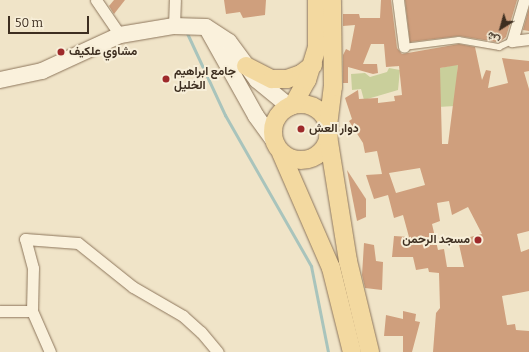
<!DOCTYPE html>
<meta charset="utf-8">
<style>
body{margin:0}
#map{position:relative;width:529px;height:352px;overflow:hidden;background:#f0e4c8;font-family:Bitter,Vazirmatn,serif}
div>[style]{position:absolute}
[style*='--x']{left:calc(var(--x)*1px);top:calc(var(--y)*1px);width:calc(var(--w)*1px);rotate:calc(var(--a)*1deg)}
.green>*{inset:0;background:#c9cf9b}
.stream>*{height:3px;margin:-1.5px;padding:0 1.5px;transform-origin:1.5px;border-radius:1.5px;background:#a9c4bc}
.building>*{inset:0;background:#cf9f7d}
.roads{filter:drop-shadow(0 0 1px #8d765c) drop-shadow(0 0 1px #8d765c)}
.lane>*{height:5.5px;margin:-2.75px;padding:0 2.75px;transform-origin:2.75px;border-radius:2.75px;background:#faf1dc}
.street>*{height:11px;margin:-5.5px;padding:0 5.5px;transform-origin:5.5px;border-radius:5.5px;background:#faf1dc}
.secondary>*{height:16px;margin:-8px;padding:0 8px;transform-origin:8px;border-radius:8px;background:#faf1dc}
.primary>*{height:18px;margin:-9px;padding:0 9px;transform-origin:9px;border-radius:9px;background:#f3d9a0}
.primary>.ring{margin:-9px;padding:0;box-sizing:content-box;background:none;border:18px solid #f3d9a0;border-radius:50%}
.dots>*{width:11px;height:11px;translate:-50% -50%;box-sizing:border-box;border:2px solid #f7eed8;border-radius:50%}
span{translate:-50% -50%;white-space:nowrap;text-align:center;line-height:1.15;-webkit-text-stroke:4px #f7eed8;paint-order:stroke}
.poi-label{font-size:12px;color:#3d2e20;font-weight:700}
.left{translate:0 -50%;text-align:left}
.right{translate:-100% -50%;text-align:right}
.north{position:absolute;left:481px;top:8px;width:40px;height:40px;-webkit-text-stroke:3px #f7eed8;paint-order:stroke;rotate:217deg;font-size:11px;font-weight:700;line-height:16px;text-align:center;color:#3d2e20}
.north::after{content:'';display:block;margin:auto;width:14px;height:18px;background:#3d2e20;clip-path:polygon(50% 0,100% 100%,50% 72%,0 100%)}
.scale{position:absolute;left:8px;top:16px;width:81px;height:18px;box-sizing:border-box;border:2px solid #3d2e20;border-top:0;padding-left:5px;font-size:12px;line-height:14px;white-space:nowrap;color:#3d2e20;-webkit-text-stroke:3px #f7eed8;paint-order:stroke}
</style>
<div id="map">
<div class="green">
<i style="clip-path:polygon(458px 64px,455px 106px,438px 107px,440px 68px)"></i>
<i style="clip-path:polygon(389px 68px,400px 70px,398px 90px,364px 100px,361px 89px,352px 90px,351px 74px,365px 73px,370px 77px,387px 72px)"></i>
</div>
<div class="stream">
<i style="--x:186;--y:31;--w:93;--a:65.1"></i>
<i style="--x:225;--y:115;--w:174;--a:60.3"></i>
<i style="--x:311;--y:266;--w:88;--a:78.8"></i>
</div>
<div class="building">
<i style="clip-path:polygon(114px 0,125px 0,114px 14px,109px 6px)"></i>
<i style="clip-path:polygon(224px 0,266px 0,265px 15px,243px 18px,240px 12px,226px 14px)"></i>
<i style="clip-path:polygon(evenodd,381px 0,391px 0,397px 48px,402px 54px,459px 44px,475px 47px,482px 80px,486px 70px,491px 71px,488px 88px,508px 83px,502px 58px,529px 61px,529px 71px,524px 72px,529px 89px,529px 231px,517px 234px,521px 252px,529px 249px,529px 291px,502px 296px,507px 325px,515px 324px,516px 330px,529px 331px,529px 352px,433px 352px,436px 313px,440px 308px,439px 273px,429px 272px,428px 268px,416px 270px,413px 257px,392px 257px,394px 236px,409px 237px,403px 215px,394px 218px,388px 195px,374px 199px,366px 175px,382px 174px,377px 151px,365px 153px,363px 143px,349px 121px,352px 119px,345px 98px,358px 90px,359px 99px,378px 98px,378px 103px,395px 101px,394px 96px,402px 95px,399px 66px,386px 67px,384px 44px,371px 44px,363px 64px,377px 64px,378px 73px,373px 74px,348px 67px,348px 83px,343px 83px,343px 55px,346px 49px,350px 51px,355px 25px,343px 26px,343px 14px,359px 14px,360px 18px,380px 18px,381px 0,458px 65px,448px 144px,442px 144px,440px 68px,458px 65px,381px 0,420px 168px,425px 185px,396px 193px,389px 173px,420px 168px,381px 0,449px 201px,452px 215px,468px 207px,482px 234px,458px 240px,464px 267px,447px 267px,444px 249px,438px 250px,432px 224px,440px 221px,437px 203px,449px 201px)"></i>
<i style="clip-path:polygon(405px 0,517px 0,506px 37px,499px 43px,497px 36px,496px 42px,459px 36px,410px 42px)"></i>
<i style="clip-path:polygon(529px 8px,529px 31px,523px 30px)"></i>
<i style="clip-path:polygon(347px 170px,366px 199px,366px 217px,357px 221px)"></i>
<i style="clip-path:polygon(364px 243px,374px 245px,376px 261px,383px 262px,382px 290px,365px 288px,362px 275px)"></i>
<i style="clip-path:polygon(403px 311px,416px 314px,415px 321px,420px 322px,412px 352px,403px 352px,403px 336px,384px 336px,386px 315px,403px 319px)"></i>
</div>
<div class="roads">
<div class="lane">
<i style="--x:404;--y:47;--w:55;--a:-7.3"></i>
<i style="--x:459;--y:40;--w:41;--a:9.9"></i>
<i style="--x:499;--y:47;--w:14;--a:-25"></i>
</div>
<div class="street">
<i style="--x:96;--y:0;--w:42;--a:55.6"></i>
<i style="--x:398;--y:0;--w:47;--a:82.7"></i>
<i style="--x:524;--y:0;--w:43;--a:106.3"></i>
<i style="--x:512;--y:41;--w:17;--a:-7"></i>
<i style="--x:174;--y:26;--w:26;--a:-88"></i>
<i style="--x:0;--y:311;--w:32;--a:0"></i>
<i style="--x:50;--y:352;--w:45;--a:-113.7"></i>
<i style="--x:32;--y:311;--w:43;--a:-88.7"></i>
<i style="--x:33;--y:268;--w:30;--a:-105"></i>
<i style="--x:25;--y:239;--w:53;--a:4.3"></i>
<i style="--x:78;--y:243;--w:70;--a:38.7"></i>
<i style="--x:133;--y:287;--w:58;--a:30.1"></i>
<i style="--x:183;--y:316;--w:24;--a:42"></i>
<i style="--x:201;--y:332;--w:26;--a:50"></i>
</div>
<div class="secondary">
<i style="--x:208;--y:30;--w:98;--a:60.8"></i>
<i style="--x:256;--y:116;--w:29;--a:54"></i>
<i style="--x:0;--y:80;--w:43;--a:-12.1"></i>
<i style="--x:42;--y:71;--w:86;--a:-24.8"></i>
<i style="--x:120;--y:35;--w:55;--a:-9.5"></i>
<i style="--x:174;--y:26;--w:32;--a:2"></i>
<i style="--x:206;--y:27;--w:27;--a:33"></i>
<i style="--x:229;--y:42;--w:47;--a:53.6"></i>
<i style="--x:257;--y:80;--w:43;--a:39.3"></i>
</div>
<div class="primary">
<i style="--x:246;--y:66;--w:29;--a:27"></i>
<i style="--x:272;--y:79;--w:15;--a:0"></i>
<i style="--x:287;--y:79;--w:15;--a:-20"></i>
<i style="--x:301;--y:74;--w:15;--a:-37"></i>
<i class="ring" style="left:273px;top:104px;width:38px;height:38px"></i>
<i style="--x:293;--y:105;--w:29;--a:-61"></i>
<i style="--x:307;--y:80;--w:34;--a:-73"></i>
<i style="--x:317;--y:47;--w:47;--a:-90"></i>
<i style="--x:328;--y:126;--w:39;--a:-83"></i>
<i style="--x:333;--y:87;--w:87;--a:-90.7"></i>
<i style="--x:328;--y:136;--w:127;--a:80.9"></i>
<i style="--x:348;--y:261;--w:94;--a:76.4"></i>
<i style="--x:281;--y:153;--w:125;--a:66.5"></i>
<i style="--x:331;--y:268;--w:87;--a:76"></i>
</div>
</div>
<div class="dots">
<i style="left:61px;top:52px;background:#9e2a2b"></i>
<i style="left:166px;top:79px;background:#9e2a2b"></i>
<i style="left:301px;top:129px;background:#9e2a2b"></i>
<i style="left:478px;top:240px;background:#9e2a2b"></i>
</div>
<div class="poi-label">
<span class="left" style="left:69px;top:52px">مشاوي علكيف</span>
<span class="left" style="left:174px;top:79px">جامع ابراهيم<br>الخليل</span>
<span class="left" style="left:309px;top:129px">دوار العش</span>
<span class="right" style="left:470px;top:240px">مسجد الرحمن</span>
</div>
<div class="north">ش</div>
<div class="scale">50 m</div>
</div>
